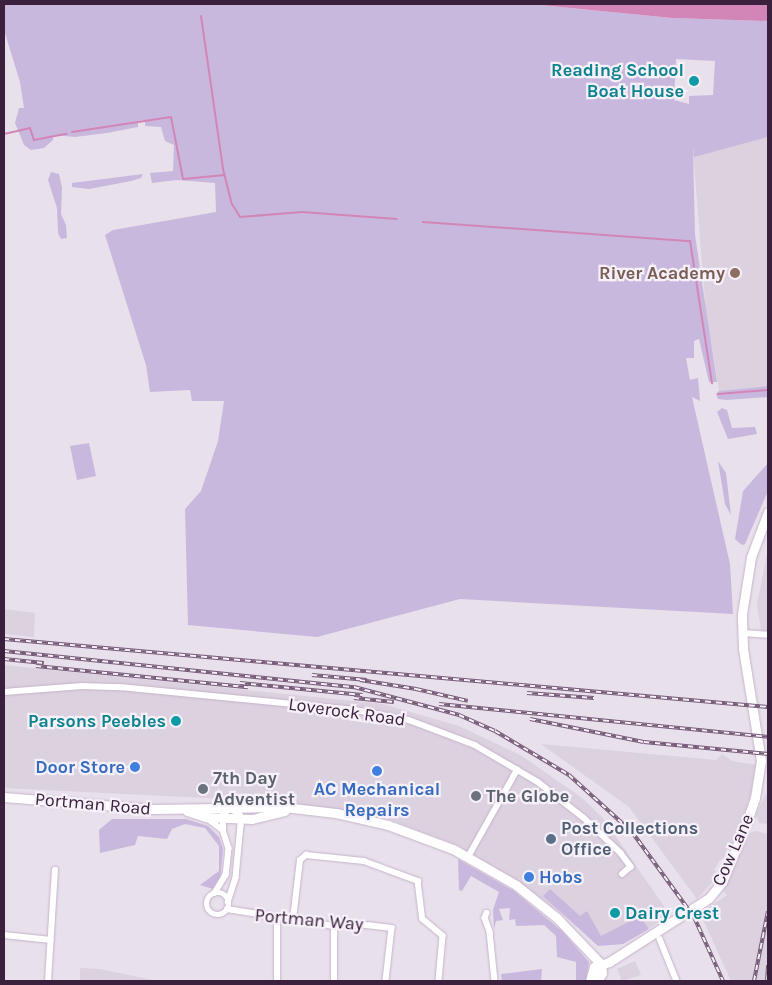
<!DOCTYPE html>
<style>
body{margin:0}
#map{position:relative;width:772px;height:985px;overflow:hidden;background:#e8e0eb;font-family:Karla,sans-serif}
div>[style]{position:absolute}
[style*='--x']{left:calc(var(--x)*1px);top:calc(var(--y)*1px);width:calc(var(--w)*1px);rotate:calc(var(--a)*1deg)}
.built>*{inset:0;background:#dcd1df}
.green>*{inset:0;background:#c9b8dd}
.water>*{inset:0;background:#d286b8}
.stream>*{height:2px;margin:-1px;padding:0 1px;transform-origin:1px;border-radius:1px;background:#d286b8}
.roads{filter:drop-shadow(0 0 1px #c7b3cb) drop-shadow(0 0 1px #c7b3cb)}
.street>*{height:5.5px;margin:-2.75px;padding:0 2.75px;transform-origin:2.75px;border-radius:2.75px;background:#fff}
.street>.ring{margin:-2.75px;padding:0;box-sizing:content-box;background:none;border:5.5px solid #fff;border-radius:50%}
.secondary>*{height:9px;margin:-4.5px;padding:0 4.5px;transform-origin:4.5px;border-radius:4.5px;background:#fff}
.rail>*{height:4px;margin-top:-2px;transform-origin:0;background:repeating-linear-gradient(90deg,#f6f0f8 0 5.5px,#765a78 0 11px);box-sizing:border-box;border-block:1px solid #765a78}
.dots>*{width:14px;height:14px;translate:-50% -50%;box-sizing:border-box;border:2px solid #f6f0f8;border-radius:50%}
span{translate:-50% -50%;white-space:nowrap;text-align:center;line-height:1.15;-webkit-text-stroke:4.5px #f6f0f8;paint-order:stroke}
.culture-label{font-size:18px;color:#0d838f;font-weight:700}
.right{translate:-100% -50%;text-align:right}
.left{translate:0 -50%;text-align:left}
.education-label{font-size:18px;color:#785e54;font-weight:700}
.street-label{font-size:18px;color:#3a203c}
.shop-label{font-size:18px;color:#366cbe;font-weight:700}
.worship-label{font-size:18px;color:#5b616d;font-weight:700}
.service-label{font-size:18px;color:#4e5e75;font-weight:700}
.frame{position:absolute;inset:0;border:5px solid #3a203c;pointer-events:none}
</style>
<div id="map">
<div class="built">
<i style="clip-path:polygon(768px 132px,768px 386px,719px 391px,706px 312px,693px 152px)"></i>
<i style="clip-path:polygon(768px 549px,768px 631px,761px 630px,757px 605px)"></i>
<i style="clip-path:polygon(4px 609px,35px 613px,34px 637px,4px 634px)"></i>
<i style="clip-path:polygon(4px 665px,383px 704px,459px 726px,522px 756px,582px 798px,603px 818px,670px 915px,623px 944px,598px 946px,575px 924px,525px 886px,457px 845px,392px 820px,284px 802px,4px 788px)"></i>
<i style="clip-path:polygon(541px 744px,716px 760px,722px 754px,732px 761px,756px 765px,750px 797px,737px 834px,725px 857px,720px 860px,714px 870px,717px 873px,715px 879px,697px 899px,629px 807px)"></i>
<i style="clip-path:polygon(768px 790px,768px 824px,759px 823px,756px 814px)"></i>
<i style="clip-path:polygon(756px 831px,768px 834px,768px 981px,731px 981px,700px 913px,727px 895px,723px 891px,748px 834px)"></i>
<i style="clip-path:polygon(635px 961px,641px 975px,622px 981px,617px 969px)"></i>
<i style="clip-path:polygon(80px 968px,100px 969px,157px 981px,80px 981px)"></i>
</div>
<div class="green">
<i style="clip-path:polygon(evenodd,4px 4px,530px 4px,672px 18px,768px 21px,768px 137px,694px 157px,693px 147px,695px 235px,717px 382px,709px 382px,699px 339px,694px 341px,694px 358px,686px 358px,690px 380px,698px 378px,700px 401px,692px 397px,730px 564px,733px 614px,460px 599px,317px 637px,188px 625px,185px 509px,201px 491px,218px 441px,224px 401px,192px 401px,190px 390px,150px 392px,146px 365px,105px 235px,113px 230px,216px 212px,215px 183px,177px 180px,152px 183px,150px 173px,173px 171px,174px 145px,165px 141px,161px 127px,145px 126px,145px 120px,138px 121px,138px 127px,107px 133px,75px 137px,53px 135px,53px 140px,44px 148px,31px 150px,24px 145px,15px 123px,19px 108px,24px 108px,20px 82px,4px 30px,4px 4px,676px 59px,715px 61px,713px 95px,689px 96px,689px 104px,674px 100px,676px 59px)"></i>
<i style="clip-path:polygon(51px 172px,59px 174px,62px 187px,61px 214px,66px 225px,67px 238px,61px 239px,58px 233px,57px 208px,48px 180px)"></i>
<i style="clip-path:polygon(143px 174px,141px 178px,131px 181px,89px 189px,72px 187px,72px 183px)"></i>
<i style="clip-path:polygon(768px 386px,768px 397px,726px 400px,718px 399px,716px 394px,719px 391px)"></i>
<i style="clip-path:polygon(722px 408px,727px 410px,732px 428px,755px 427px,757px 434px,728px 439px,717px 412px)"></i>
<i style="clip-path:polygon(89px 443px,96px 476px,77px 480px,70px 446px)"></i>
<i style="clip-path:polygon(718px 461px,726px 473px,731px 515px,725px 504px)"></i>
<i style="clip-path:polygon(768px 463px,768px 491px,745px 544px,742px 545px,735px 539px,743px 491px)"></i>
<i style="clip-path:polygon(112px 819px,186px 819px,208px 826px,219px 837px,223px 849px,220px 882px,213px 889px,200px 885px,219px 871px,219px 846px,205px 828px,185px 824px,172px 829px,167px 839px,138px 836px,135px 845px,100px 853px,99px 830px)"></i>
<i style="clip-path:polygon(458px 859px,514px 891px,563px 932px,589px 962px,586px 981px,576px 981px,576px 962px,557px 957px,556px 936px,544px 925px,516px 926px,515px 919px,509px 920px,510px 908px,499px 909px,503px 920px,496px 921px,494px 929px,493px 910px,499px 892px,471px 876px,462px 891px,459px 890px)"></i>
<i style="clip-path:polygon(550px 889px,580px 916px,587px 911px,601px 936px,640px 916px,649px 929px,623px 944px,598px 946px,543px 896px)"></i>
<i style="clip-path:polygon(542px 969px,541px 981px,502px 981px,501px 974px)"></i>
</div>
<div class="water">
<i style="clip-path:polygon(530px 4px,768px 4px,768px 21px,672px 18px)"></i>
</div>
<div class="stream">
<i style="--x:201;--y:16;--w:155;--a:81.8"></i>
<i style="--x:223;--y:169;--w:36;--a:76"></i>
<i style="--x:232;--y:204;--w:15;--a:58"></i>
<i style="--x:240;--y:217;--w:62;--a:-4.6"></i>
<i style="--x:302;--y:212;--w:95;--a:4.2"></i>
<i style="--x:72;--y:132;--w:100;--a:-8.6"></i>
<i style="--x:171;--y:117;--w:63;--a:79"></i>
<i style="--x:183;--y:179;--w:42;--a:-5.4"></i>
<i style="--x:4;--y:134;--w:27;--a:-13"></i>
<i style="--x:30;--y:128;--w:13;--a:72"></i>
<i style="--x:34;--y:140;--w:33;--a:-11"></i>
<i style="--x:423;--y:222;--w:268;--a:4.1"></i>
<i style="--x:690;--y:241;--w:144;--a:81.2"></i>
<i style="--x:718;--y:394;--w:50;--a:-4.6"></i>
</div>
<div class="roads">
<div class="street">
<i style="--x:742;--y:633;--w:26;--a:4"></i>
<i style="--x:4;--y:692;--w:78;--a:-4.4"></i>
<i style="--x:82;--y:686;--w:38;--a:2"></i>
<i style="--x:120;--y:687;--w:236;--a:5.6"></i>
<i style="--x:355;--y:710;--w:55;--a:10.5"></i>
<i style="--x:409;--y:720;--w:71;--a:20.7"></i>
<i style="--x:475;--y:745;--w:73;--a:30.4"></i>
<i style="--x:538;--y:782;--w:57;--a:37.9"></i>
<i style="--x:583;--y:817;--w:52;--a:43.5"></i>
<i style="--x:621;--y:853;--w:17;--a:54"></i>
<i style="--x:631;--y:867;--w:11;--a:139"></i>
<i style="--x:207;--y:818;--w:20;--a:37"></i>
<i style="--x:223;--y:830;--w:19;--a:72"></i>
<i style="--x:229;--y:848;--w:27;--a:96"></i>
<i style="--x:226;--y:875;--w:21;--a:121"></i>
<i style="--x:223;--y:830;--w:15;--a:-90"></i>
<i style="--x:223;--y:815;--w:10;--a:-45"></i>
<i style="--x:230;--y:808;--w:12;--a:35"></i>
<i style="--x:240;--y:815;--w:10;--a:84"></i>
<i style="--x:241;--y:825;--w:53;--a:95.4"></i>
<i style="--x:236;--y:878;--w:25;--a:108"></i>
<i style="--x:468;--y:857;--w:100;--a:-60.6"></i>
<i class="ring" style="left:207px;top:893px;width:16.5px;height:16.5px"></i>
<i style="--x:227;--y:909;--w:108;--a:9"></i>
<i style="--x:334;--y:926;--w:8;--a:-30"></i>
<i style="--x:341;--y:922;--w:51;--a:6.7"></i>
<i style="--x:392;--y:928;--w:53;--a:96.5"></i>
<i style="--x:487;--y:913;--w:5;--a:112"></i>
<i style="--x:485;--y:918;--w:15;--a:70"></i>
<i style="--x:490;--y:932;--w:49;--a:84.2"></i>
<i style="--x:293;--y:919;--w:59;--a:-83.2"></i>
<i style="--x:300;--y:860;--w:8;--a:-40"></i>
<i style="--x:306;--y:855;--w:58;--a:5.9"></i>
<i style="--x:364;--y:861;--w:58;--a:20.3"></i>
<i style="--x:418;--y:881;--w:38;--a:83"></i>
<i style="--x:423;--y:919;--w:26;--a:40"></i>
<i style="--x:443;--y:936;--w:45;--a:95.1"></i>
<i style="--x:4;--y:935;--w:47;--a:6.1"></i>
<i style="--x:660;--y:939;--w:45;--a:68"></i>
<i style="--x:48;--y:981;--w:111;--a:-86.4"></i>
<i style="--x:277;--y:981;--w:63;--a:-90"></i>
<i style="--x:334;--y:981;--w:55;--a:-90"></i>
</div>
<div class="secondary">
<i style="--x:4;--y:797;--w:149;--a:4.6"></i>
<i style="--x:153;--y:809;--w:131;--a:-0.9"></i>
<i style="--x:284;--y:807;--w:52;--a:6.6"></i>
<i style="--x:336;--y:813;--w:53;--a:13"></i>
<i style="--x:388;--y:825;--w:69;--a:20.3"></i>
<i style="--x:453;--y:849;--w:73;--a:29.7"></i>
<i style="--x:516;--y:885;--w:53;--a:38.8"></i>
<i style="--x:557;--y:918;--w:64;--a:46.3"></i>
<i style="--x:187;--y:811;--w:20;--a:18"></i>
<i style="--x:206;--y:817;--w:46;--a:2.5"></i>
<i style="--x:252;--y:819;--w:34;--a:-14"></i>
<i style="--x:590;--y:981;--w:15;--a:-74"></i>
<i style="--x:594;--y:967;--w:16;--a:-18"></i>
<i style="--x:609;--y:962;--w:119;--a:-32.6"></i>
<i style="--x:709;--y:898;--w:21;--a:-51"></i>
<i style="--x:722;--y:882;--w:63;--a:-67.5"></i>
<i style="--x:746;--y:824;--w:28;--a:-71"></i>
<i style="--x:755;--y:798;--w:37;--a:-81"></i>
<i style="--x:761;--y:761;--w:114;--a:-99.1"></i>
<i style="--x:743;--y:648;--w:34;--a:-92"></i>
<i style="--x:742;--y:614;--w:58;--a:-81"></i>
<i style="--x:751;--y:557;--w:48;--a:-69.3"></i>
<i style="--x:597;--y:981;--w:9;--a:-58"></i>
<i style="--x:602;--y:973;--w:9;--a:-96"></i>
</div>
</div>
<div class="rail">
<i style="--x:4;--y:639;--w:767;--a:5.09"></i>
<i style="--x:4;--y:651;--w:352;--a:5.9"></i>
<i style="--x:354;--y:687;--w:109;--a:14.9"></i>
<i style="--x:459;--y:715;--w:39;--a:24"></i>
<i style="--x:495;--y:731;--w:86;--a:30.7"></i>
<i style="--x:569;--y:775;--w:85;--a:42.1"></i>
<i style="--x:632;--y:832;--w:105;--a:53.9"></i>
<i style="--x:694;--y:917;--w:70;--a:65.6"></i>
<i style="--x:4;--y:659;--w:40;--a:5.7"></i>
<i style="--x:36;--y:666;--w:213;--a:5.7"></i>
<i style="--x:312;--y:675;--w:55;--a:5.2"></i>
<i style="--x:360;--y:680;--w:57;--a:9.1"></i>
<i style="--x:416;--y:689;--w:53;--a:13"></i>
<i style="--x:240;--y:683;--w:123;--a:5.6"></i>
<i style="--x:527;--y:693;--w:67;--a:4.3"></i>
<i style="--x:354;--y:698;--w:40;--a:5.7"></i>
<i style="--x:439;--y:704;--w:331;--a:5.7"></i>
<i style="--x:530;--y:719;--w:116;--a:11.4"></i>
<i style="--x:644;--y:742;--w:125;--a:5.5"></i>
<i style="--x:754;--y:981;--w:71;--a:-78.7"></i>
<i style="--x:767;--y:981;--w:16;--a:-86"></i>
</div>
<div class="dots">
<i style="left:694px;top:81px;background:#0f9aa8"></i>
<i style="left:735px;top:273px;background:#8d6e63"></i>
<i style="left:176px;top:721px;background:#0f9aa8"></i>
<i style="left:135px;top:767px;background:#3f7fe0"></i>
<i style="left:377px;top:771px;background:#3f7fe0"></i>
<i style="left:203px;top:789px;background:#6b7280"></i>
<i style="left:476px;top:796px;background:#6b7280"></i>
<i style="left:551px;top:839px;background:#5c6f8a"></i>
<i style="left:529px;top:877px;background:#3f7fe0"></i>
<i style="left:615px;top:913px;background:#0f9aa8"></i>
</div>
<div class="culture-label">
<span class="right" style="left:684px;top:81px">Reading School<br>Boat House</span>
<span class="right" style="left:166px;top:721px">Parsons Peebles</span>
<span class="left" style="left:625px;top:913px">Dairy Crest</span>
</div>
<div class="education-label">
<span class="right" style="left:725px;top:273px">River Academy</span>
</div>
<div class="street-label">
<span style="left:347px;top:712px;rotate:8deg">Loverock Road</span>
<span style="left:93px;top:804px;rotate:5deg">Portman Road</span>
<span style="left:733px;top:850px;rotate:-66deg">Cow Lane</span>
<span style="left:309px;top:920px;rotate:5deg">Portman Way</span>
</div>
<div class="shop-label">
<span class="right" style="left:125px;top:767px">Door Store</span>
<span style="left:377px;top:800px">AC Mechanical<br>Repairs</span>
<span class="left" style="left:539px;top:877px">Hobs</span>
</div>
<div class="worship-label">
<span class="left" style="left:213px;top:789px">7th Day<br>Adventist</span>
<span class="left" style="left:486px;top:796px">The Globe</span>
</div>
<div class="service-label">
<span class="left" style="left:561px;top:839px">Post Collections<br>Office</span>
</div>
<div class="frame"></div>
</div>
